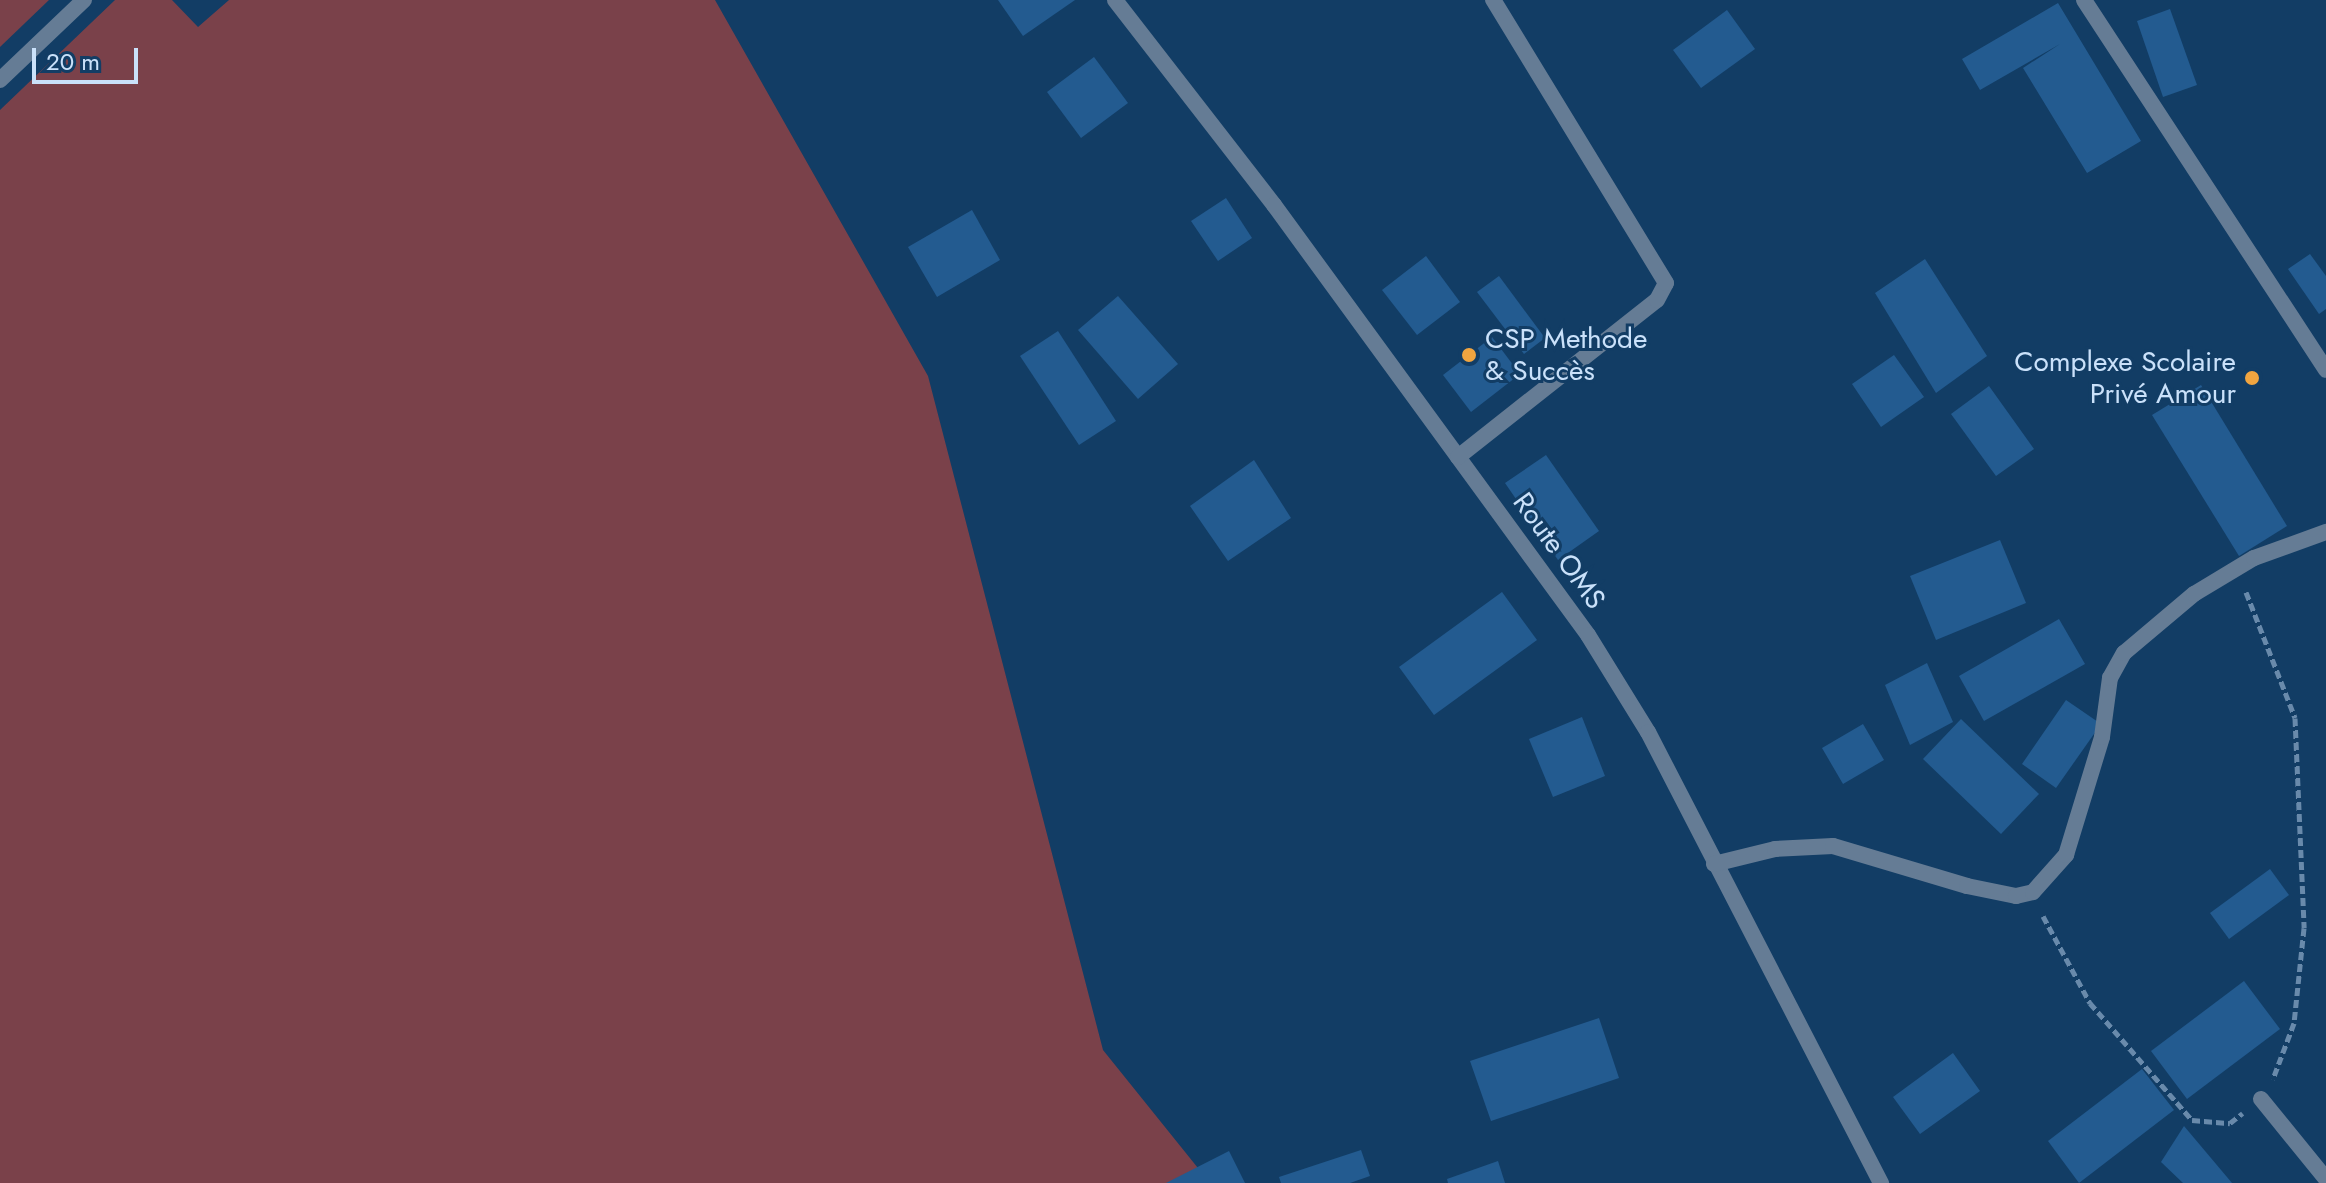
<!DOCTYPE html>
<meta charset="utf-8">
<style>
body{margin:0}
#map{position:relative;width:2326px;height:1183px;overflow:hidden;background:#123d65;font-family:Jost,sans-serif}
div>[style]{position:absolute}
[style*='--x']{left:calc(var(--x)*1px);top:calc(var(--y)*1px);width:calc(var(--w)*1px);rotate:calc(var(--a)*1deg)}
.green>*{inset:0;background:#7a414a}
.building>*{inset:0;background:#235b90}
.path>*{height:5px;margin-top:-2.5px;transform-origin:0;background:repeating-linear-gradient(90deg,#698aab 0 8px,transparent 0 12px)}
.minor>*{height:16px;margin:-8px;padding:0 8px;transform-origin:8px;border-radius:8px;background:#657c95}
.tertiary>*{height:16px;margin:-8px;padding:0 8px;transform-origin:8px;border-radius:8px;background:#657c95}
.dots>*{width:22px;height:22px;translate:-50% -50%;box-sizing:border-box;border:4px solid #123d65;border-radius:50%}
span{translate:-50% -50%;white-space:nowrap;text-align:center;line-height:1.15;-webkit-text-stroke:6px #123d65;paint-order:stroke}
.poi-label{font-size:28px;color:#cae1fa}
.left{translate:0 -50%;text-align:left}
.right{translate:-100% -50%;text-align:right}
.street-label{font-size:28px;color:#cae1fa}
.scale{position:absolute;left:32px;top:48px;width:106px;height:36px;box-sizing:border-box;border:4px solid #cae1fa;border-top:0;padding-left:10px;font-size:24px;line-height:28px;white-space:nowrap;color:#cae1fa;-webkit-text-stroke:6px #123d65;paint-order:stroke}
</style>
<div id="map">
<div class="green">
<i style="clip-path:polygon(0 0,49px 0,0 47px)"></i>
<i style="clip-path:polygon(115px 0,172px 0,198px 27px,229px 0,715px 0,928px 376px,1103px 1050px,1210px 1183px,0 1183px,0 110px)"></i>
</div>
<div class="building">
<i style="clip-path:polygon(998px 0,1075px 0,1023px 36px)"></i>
<i style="clip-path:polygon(2058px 3px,2141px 141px,2087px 173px,2023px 68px,2060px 44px,1980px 90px,1962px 59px)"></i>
<i style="clip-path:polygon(2170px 9px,2197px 85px,2163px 97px,2137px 21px)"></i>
<i style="clip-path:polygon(1727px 10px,1755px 49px,1701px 88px,1673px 50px)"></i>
<i style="clip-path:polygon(1094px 57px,1128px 103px,1081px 138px,1047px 92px)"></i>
<i style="clip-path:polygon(1226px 198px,1252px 238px,1218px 261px,1191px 221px)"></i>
<i style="clip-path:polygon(972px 210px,1000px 260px,937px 297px,908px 247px)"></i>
<i style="clip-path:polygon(2310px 254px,2326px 276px,2326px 309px,2319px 314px,2288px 269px)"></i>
<i style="clip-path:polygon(1426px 256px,1460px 302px,1417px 335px,1382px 290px)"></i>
<i style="clip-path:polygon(1925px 259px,1987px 356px,1936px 393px,1875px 293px)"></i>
<i style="clip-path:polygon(1499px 276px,1545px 338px,1524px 354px,1477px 292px)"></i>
<i style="clip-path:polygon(1118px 296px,1178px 364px,1138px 399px,1078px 330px)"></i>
<i style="clip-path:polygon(1058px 331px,1116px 421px,1079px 445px,1020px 356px)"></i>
<i style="clip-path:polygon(1492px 337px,1520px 374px,1471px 412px,1443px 375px)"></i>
<i style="clip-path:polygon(1894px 355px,1924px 397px,1881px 427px,1852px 384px)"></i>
<i style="clip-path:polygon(2201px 385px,2287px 526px,2239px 556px,2152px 415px)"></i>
<i style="clip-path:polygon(1989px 386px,2034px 449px,1996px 476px,1951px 414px)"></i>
<i style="clip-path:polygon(1546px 455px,1599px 531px,1558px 560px,1505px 483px)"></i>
<i style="clip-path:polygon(1254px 460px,1291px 518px,1228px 561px,1190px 506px)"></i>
<i style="clip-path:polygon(2000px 540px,2026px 603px,1936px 640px,1910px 576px)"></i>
<i style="clip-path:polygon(1502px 592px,1537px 640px,1434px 715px,1399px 667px)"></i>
<i style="clip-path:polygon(2059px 619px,2085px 664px,1984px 721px,1959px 676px)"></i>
<i style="clip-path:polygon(1927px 663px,1953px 722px,1910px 745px,1885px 685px)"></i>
<i style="clip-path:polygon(2066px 700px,2101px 724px,2056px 788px,2022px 764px)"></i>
<i style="clip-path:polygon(1582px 717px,1605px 776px,1553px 797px,1529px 739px)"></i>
<i style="clip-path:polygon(1961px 719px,2039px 794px,2001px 834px,1923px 759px)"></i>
<i style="clip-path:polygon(1863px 724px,1884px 760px,1843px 784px,1822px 748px)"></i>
<i style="clip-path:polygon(2270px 869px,2289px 895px,2229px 939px,2210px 913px)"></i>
<i style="clip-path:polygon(2244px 981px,2280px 1029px,2187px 1099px,2151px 1051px)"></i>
<i style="clip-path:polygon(1599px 1018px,1619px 1078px,1491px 1121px,1470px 1061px)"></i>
<i style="clip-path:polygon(1953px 1053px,1980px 1091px,1920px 1134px,1893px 1097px)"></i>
<i style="clip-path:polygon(2142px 1069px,2174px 1110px,2079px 1183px,2048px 1141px)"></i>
<i style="clip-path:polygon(2184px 1126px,2232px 1183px,2183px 1183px,2161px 1162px)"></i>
<i style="clip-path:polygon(1361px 1150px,1370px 1176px,1350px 1183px,1281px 1183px,1279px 1177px)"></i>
<i style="clip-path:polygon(1229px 1151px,1245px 1183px,1166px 1183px)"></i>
<i style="clip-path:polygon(1498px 1161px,1505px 1183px,1448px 1183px,1447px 1179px)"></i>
</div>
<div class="path">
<i style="--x:2246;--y:592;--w:135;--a:68.7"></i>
<i style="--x:2295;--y:718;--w:210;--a:87.5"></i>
<i style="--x:2304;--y:928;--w:96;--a:96"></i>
<i style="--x:2294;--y:1023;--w:60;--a:110.6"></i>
<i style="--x:2043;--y:916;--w:99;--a:61.6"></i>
<i style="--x:2090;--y:1003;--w:155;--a:48.9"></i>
<i style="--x:2192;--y:1120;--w:38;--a:5"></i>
<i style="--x:2230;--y:1123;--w:16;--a:-38"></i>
</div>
<div class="minor">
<i style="--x:1115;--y:0;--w:259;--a:52.2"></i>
<i style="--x:1274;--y:205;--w:532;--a:53.86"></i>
<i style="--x:1588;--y:635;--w:114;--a:58.3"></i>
<i style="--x:1648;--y:732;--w:508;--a:62.68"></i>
<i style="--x:2084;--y:0;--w:442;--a:56.8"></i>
<i style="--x:1458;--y:457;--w:253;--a:-38.3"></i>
<i style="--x:1657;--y:300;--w:19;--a:-62"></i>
<i style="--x:1666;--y:283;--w:332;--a:-121.4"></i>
<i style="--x:1714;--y:864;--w:63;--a:-13.8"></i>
<i style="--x:1775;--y:849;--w:58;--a:-3"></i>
<i style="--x:1833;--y:846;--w:140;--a:16.6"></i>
<i style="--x:1967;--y:886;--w:50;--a:11.5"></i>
<i style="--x:2016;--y:896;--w:17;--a:-13"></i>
<i style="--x:2033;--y:892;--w:50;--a:-48.3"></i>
<i style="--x:2066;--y:855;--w:123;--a:-73"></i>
<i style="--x:2102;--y:737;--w:60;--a:-82.3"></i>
<i style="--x:2110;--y:678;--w:29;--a:-61"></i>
<i style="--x:2124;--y:653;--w:92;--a:-40.1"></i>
<i style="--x:2194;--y:594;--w:70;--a:-31"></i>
<i style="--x:2254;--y:558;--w:77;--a:-19.9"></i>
<i style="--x:2261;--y:1099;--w:103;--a:50.9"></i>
</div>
<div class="tertiary">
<i style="--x:0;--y:80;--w:116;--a:-43.6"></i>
</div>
<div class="dots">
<i style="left:1469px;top:355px;background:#f1a540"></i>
<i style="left:2252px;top:378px;background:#f1a540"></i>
</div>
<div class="poi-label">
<span class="left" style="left:1485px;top:355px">CSP Methode<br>&amp; Succès</span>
<span class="right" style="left:2236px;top:378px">Complexe Scolaire<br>Privé Amour</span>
</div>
<div class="street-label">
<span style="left:1559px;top:551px;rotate:54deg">Route OMS</span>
</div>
<div class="scale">20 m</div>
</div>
